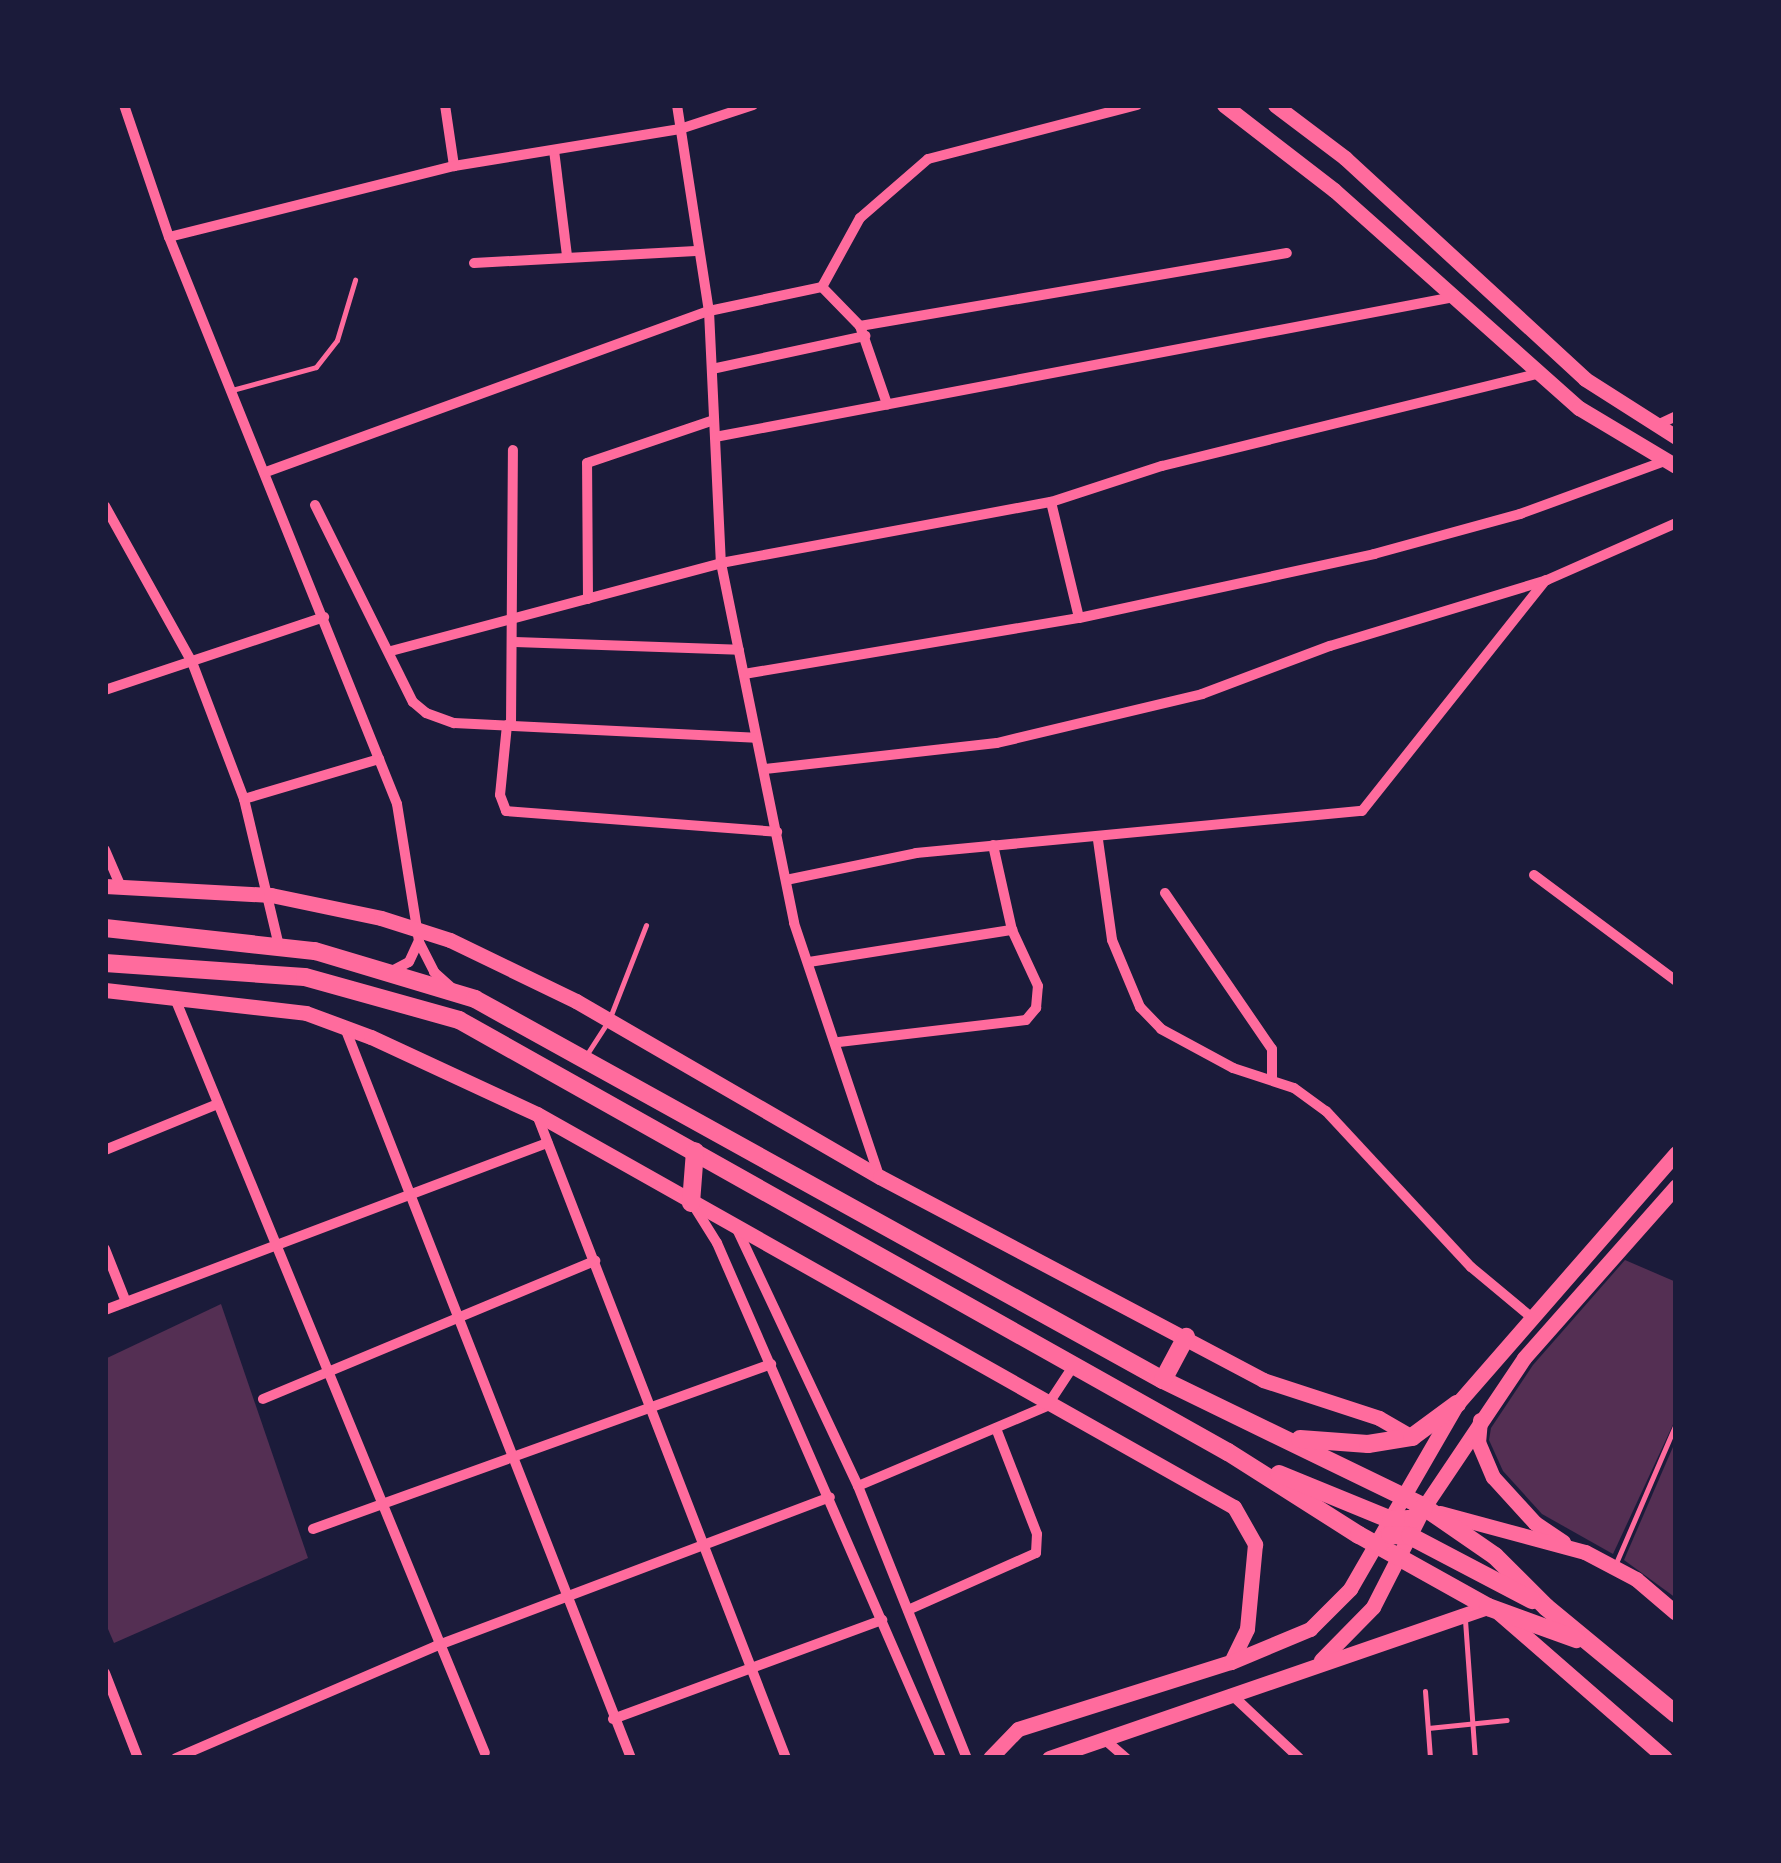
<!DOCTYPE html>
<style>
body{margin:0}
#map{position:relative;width:1781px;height:1863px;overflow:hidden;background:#1b1b3a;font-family:"Titillium Web",sans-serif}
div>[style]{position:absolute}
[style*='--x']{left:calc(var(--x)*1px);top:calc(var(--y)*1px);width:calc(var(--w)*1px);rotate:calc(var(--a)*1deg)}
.building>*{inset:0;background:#542f53}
.service>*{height:5px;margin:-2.5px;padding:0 2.5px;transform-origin:2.5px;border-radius:2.5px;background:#ff6b9d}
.minor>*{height:10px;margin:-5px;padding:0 5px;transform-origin:5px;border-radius:5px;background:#ff6b9d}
.secondary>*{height:15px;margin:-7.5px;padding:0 7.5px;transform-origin:7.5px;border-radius:7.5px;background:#ff6b9d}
.trunk>*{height:18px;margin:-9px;padding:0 9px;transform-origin:9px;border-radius:9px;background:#ff6b9d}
span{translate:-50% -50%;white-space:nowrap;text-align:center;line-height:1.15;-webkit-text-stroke:8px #1b1b3a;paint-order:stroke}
.frame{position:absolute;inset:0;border:108px solid #1b1b3a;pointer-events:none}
</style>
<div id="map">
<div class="building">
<i style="clip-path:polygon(1625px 1260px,1676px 1282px,1676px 1418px,1613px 1554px,1542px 1514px,1503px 1471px,1489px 1440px,1491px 1428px,1533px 1365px)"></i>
<i style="clip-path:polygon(221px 1304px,308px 1558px,114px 1643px,105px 1622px,105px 1359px)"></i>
<i style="clip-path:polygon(1676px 1440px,1676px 1598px,1624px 1560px)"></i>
</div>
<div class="service">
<i style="--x:232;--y:390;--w:87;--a:-15.3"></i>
<i style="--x:316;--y:367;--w:34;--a:-52"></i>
<i style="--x:337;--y:340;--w:63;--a:-73.3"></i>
<i style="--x:587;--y:1054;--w:40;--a:-57.1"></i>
<i style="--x:609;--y:1020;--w:102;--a:-68.7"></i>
<i style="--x:1616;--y:1563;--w:151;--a:-66.7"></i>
<i style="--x:1465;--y:1620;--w:138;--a:85.9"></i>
<i style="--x:1425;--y:1691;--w:67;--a:85.7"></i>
<i style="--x:1428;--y:1728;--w:79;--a:-5.8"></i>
</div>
<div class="minor">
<i style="--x:124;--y:105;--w:139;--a:71.2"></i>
<i style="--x:169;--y:237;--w:611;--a:68.09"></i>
<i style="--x:397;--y:804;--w:140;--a:80.9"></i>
<i style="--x:419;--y:942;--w:34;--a:63"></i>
<i style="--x:434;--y:972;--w:24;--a:42"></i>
<i style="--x:445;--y:105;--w:62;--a:81.6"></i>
<i style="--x:677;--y:105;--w:208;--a:81.2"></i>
<i style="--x:709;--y:311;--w:252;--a:87.3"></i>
<i style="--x:721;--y:563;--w:367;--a:78.5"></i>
<i style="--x:794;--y:923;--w:267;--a:71.4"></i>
<i style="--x:554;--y:150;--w:107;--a:83"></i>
<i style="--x:169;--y:237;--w:294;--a:-14"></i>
<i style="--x:454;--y:166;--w:229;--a:-9.3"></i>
<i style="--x:680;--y:129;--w:77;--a:-18.2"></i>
<i style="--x:474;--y:263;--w:222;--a:-3.1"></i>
<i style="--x:822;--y:287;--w:54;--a:45.7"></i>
<i style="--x:860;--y:326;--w:83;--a:70.9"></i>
<i style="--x:860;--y:326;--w:433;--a:-9.7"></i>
<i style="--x:712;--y:369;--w:157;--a:-12.2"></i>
<i style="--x:1655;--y:426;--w:23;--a:-25"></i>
<i style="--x:715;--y:437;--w:752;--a:-10.73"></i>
<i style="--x:266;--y:472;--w:471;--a:-20"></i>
<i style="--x:709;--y:311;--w:116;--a:-12"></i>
<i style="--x:822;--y:287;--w:79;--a:-61.2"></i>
<i style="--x:860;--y:218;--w:90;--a:-40.9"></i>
<i style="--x:928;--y:159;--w:216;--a:-14.5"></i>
<i style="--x:1051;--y:502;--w:119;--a:76.4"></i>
<i style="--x:315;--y:505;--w:220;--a:63.6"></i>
<i style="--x:413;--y:702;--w:17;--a:40"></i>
<i style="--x:426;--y:713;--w:30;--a:20"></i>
<i style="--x:454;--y:723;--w:302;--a:2.8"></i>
<i style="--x:105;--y:506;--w:179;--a:60.9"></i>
<i style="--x:192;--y:662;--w:147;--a:69.2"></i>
<i style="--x:244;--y:799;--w:151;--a:76.6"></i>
<i style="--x:588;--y:599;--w:136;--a:-90.4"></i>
<i style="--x:587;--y:463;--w:134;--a:-18.7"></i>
<i style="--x:515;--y:642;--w:224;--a:2"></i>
<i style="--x:391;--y:651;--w:342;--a:-14.9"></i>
<i style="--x:721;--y:563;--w:336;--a:-10.5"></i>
<i style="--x:1051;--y:502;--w:117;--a:-18"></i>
<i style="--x:1162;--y:466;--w:390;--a:-13.8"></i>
<i style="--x:744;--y:674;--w:340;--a:-9.5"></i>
<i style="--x:1079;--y:618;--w:302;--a:-12.2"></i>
<i style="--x:1374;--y:554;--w:151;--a:-15.3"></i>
<i style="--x:1520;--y:514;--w:154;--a:-20.1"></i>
<i style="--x:105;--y:690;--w:231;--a:-18.4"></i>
<i style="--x:507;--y:725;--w:70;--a:95.7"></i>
<i style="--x:500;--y:795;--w:17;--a:69"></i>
<i style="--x:506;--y:811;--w:272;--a:4.4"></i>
<i style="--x:511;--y:725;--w:275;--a:-89.6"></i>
<i style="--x:765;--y:769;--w:233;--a:-6.4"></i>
<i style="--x:997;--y:743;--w:211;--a:-13.4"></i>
<i style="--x:1202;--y:694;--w:137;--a:-20.6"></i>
<i style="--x:1330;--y:646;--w:227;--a:-16.9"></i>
<i style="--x:1547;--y:580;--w:141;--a:-23.8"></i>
<i style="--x:244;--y:799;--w:141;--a:-16.5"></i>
<i style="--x:1098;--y:840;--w:101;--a:82"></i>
<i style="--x:1112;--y:940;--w:73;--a:67.3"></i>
<i style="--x:1140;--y:1007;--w:30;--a:46"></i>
<i style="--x:1161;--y:1029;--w:82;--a:28.4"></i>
<i style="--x:1233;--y:1068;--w:64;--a:18.2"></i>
<i style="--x:1294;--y:1088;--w:39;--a:36"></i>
<i style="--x:1326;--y:1111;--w:213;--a:47.1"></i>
<i style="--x:1471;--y:1267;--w:78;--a:39.8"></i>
<i style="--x:105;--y:850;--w:40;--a:66.6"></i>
<i style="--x:1534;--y:875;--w:177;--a:36.7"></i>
<i style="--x:786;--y:880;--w:133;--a:-11.7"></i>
<i style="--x:916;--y:853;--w:448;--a:-5.4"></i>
<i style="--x:1362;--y:811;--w:295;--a:-51.5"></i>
<i style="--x:1165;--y:893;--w:189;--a:55.6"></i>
<i style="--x:1272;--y:1049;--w:28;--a:90"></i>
<i style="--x:809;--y:962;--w:206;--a:-9"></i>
<i style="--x:390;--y:972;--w:21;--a:-28"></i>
<i style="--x:409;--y:962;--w:21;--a:-65"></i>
<i style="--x:174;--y:996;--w:818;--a:67.67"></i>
<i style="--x:345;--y:1028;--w:784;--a:68.61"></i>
<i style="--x:839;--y:1042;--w:188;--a:-6.7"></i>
<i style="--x:1026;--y:1020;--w:16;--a:-50"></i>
<i style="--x:1036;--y:1008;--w:22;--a:-85"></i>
<i style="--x:1038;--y:986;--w:62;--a:-114.9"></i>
<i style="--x:1012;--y:930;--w:87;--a:-102.6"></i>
<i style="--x:537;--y:1115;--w:690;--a:68.83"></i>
<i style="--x:105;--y:1150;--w:122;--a:-22.2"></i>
<i style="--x:692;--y:1203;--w:47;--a:58"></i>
<i style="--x:717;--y:1243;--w:562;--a:66.49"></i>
<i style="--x:737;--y:1229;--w:284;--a:64.8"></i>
<i style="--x:858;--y:1486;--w:293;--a:68.2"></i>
<i style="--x:105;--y:1249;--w:57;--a:68.4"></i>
<i style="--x:105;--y:1310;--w:473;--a:-20.7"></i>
<i style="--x:263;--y:1399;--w:360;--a:-22.6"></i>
<i style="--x:858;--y:1486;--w:205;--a:-22.9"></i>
<i style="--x:1047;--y:1406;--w:49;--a:-56.6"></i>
<i style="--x:313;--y:1529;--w:487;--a:-19.8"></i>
<i style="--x:908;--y:1610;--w:140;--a:-24"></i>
<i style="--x:1036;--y:1553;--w:19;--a:-87"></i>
<i style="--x:1037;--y:1534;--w:110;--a:-111.2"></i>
<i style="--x:105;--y:1673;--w:91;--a:68.8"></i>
<i style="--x:1232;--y:1695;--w:92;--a:43.2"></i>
<i style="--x:613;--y:1719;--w:287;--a:-20.2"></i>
<i style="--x:1104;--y:1739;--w:29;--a:41"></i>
<i style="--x:176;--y:1758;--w:283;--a:-23.3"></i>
<i style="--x:436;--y:1646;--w:421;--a:-20.7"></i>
</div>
<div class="secondary">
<i style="--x:1224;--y:105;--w:139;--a:37.7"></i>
<i style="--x:1334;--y:190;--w:328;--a:41.7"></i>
<i style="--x:1579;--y:408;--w:113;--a:30.9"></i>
<i style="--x:1275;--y:105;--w:88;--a:37.1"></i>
<i style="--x:1345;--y:158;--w:326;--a:42.6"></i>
<i style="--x:1585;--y:379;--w:108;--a:32.5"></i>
<i style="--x:105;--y:886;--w:166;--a:3.1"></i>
<i style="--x:271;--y:895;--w:112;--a:11.8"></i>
<i style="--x:381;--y:918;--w:72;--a:17.7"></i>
<i style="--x:450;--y:940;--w:140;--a:25.8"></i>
<i style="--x:576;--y:1001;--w:351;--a:30.1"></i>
<i style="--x:880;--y:1177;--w:433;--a:27.9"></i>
<i style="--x:1263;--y:1380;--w:122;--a:18.1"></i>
<i style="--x:1379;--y:1418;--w:38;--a:30"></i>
<i style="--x:105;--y:990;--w:202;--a:6.5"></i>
<i style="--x:306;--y:1013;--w:69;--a:20.3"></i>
<i style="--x:371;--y:1037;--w:183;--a:24.9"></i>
<i style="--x:537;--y:1114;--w:800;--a:29.42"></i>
<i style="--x:1234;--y:1507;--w:43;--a:60.4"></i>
<i style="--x:1255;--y:1544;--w:85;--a:95.4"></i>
<i style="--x:1247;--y:1629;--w:37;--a:116"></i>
<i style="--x:1480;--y:1420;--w:22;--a:95"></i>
<i style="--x:1478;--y:1442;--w:38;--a:67"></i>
<i style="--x:1493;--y:1477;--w:62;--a:47.6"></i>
<i style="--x:1535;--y:1523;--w:34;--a:34"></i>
<i style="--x:1440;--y:1513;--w:150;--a:15.1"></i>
<i style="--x:1585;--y:1552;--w:58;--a:27.9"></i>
<i style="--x:1636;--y:1579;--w:52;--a:40.4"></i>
<i style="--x:1499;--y:1613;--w:220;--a:41.1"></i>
<i style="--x:1321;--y:1660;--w:74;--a:-45.5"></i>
<i style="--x:1373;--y:1607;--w:112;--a:-63"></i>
<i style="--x:1424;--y:1507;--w:179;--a:-56.1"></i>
<i style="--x:1524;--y:1358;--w:230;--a:-48.5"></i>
<i style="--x:990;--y:1758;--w:40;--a:-46"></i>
<i style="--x:1018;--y:1729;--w:223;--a:-17.5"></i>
<i style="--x:1231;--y:1662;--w:86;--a:-22.7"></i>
<i style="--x:1310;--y:1629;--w:57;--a:-45"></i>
<i style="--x:1350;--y:1589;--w:214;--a:-60"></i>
<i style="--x:1457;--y:1404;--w:333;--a:-48.9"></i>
<i style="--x:1049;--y:1758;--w:464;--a:-19"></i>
</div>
<div class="trunk">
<i style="--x:105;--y:928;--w:211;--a:6.3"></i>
<i style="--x:315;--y:951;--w:167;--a:16.7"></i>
<i style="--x:475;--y:999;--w:786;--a:28.98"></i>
<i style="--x:1163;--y:1380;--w:290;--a:25.9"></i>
<i style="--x:1424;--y:1507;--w:86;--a:34.6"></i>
<i style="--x:1495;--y:1556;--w:72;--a:45"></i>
<i style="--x:1546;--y:1607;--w:168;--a:39.5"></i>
<i style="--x:105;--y:963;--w:200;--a:4"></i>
<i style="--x:305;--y:977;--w:160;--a:15.6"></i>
<i style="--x:459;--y:1020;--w:882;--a:29.33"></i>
<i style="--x:1228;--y:1452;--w:155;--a:32.4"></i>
<i style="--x:1359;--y:1535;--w:148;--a:29.2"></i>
<i style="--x:1488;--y:1607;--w:94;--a:20"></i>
<i style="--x:691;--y:1203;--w:52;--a:-85.6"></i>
<i style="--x:1163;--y:1380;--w:49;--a:-61.9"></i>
<i style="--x:1300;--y:1439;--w:68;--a:4.2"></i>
<i style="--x:1368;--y:1444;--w:45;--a:-9"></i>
<i style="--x:1412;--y:1437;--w:56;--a:-36.3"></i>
<i style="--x:1279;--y:1474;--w:121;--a:22.3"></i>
<i style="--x:1391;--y:1520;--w:22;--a:-3"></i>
<i style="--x:1413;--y:1519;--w:16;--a:-47"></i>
<i style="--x:1378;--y:1544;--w:15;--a:-37"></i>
<i style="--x:1390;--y:1535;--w:20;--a:3"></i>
<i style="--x:1410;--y:1536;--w:138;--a:27.7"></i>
</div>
<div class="frame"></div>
</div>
